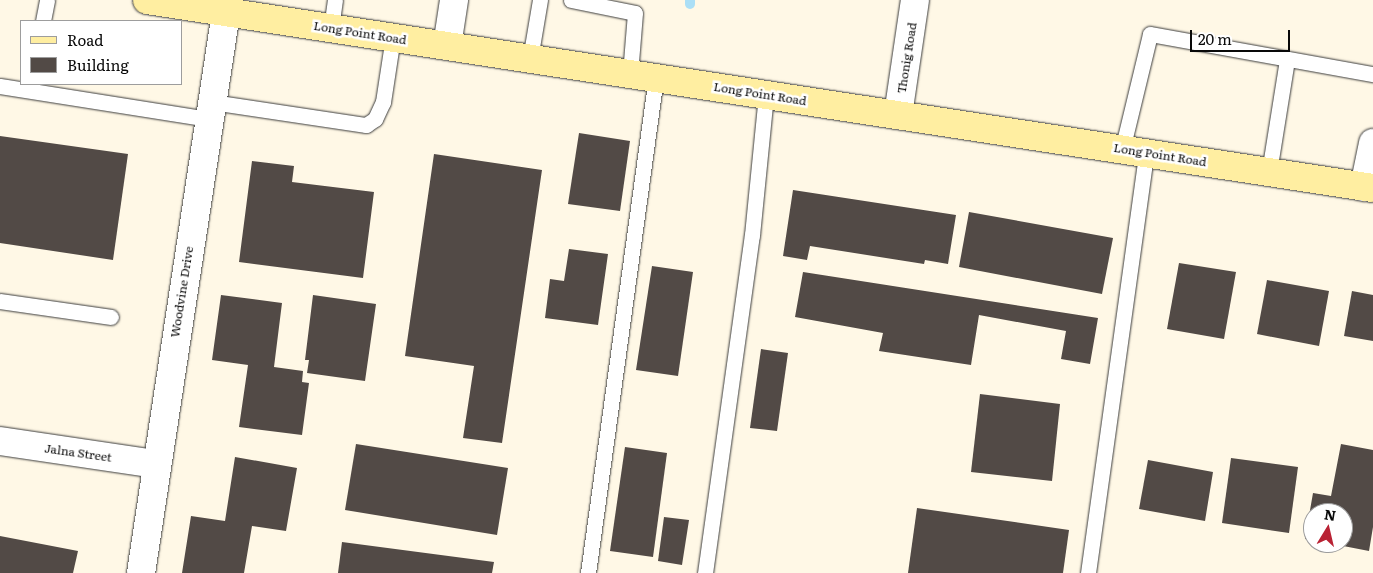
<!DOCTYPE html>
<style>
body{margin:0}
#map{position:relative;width:1373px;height:573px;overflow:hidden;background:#fff8e6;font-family:Literata,serif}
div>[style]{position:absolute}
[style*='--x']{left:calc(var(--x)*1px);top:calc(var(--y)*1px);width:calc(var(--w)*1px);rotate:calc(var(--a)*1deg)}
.stream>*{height:10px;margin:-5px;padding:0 5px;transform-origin:5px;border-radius:5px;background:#abdff6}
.building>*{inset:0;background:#524a46}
.roads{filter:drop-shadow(0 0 1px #3c3c3c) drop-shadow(0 0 1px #3c3c3c)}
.lane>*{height:15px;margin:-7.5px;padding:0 7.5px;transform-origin:7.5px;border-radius:7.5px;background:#fff}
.street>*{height:28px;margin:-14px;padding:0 14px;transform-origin:14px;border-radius:14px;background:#fff}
.secondary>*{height:28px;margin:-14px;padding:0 14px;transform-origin:14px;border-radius:14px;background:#ffeea1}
span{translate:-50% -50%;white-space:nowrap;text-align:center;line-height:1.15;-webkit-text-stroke:5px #fff;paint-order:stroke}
.street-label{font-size:12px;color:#090909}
.legend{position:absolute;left:20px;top:20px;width:162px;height:65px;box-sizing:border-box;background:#fff;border:1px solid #9d9d9d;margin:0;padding:6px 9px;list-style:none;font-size:15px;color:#090909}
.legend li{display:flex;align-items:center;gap:10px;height:25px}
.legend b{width:25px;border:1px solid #9d9d9d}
.north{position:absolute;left:1303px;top:503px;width:50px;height:50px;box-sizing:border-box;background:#fff;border:1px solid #9d9d9d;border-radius:50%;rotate:9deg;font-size:14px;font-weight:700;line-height:20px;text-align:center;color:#090909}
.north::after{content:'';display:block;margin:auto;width:18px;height:22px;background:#b92234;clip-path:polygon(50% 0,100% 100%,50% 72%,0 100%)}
.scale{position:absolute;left:1190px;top:30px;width:100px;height:22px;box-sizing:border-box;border:2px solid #090909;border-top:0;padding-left:6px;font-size:15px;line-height:18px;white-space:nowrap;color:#090909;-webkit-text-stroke:4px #fff;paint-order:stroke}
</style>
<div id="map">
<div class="stream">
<i style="--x:690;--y:4;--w:4;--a:-90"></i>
</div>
<div class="building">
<i style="clip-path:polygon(579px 133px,630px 141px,620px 211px,568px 204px)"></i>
<i style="clip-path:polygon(0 136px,128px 154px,113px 260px,0 243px)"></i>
<i style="clip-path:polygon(434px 154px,542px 170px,502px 443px,463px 438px,474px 366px,405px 356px)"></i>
<i style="clip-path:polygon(252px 161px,294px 166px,292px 182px,374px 192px,363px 278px,239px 262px)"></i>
<i style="clip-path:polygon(793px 190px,956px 215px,948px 264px,925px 260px,924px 264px,810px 246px,807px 260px,783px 256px)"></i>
<i style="clip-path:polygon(969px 212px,1113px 238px,1102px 294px,959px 267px)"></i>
<i style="clip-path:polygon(569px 249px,608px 254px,598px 325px,545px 318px,550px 279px,564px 281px)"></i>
<i style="clip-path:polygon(1179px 263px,1236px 272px,1224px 339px,1167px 329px)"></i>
<i style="clip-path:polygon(652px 266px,693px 272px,678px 376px,636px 370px)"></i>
<i style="clip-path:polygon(803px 272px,1098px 318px,1090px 364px,1061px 359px,1066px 331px,979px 315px,971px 365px,879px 351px,883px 333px,795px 317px)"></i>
<i style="clip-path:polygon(1267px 280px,1329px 291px,1319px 346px,1257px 334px)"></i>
<i style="clip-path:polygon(1352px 291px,1373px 295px,1373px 341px,1344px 336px)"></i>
<i style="clip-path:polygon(221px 295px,282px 303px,274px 367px,303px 371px,302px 382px,309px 383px,302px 435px,239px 427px,248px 365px,212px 360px)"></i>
<i style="clip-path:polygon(313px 295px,376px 304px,365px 381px,307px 373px,309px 360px,305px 360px)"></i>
<i style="clip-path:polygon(761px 349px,788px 353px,777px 431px,750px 428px)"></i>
<i style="clip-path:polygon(980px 394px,1060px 404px,1052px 481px,971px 472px)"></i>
<i style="clip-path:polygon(356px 444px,508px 468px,497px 535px,345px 510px)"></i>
<i style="clip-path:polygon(1341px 444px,1373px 450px,1373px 527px,1369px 551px,1333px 544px,1343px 543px,1343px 513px,1313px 513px,1313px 540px,1305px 539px,1313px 493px,1331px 496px)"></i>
<i style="clip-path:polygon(625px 447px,667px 453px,653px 557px,610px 551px)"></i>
<i style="clip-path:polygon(235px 457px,297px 468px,286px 531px,252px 526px,244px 573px,182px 573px,191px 516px,225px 521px)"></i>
<i style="clip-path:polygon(1231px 458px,1298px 467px,1289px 533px,1222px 523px)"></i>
<i style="clip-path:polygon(1148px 460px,1213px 472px,1205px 521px,1139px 509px)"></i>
<i style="clip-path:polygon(917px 508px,1069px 530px,1063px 573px,908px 573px)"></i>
<i style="clip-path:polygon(664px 517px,689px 520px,682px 565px,658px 561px)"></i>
<i style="clip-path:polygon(0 536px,78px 551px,73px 573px,0 573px)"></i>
<i style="clip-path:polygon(342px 542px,494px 562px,492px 573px,338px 573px)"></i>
</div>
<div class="roads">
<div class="lane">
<i style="--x:571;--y:0;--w:65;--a:11.5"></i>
<i style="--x:635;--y:13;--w:61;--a:94.7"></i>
<i style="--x:43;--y:21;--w:21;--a:-79"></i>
<i style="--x:331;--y:28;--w:28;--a:-82"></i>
<i style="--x:530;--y:59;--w:60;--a:-80.4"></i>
<i style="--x:0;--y:86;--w:212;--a:9"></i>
<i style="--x:212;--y:102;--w:156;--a:8.5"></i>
<i style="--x:366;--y:125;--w:11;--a:-34"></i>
<i style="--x:375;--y:119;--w:19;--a:-65"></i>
<i style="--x:383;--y:102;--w:66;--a:-81.3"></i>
<i style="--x:1122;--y:150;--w:119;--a:-76.4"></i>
<i style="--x:1150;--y:34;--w:227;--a:10.2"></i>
<i style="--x:1269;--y:172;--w:114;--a:-80.9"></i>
<i style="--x:0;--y:301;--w:112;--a:8.2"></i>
<i style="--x:588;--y:573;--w:500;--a:-82.2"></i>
<i style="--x:705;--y:573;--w:341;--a:-82.1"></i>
<i style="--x:752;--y:235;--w:141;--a:-84.3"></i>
<i style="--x:1088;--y:573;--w:424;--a:-82.1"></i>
</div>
<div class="street">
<i style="--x:447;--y:46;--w:47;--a:-81.3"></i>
<i style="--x:898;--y:115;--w:116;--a:-81.6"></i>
<i style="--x:1364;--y:187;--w:45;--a:-78.4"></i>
<i style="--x:0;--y:441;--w:157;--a:8.4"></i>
<i style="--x:141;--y:573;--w:567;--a:-81.38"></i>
</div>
<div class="secondary">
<i style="--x:147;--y:0;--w:1240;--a:8.72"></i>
</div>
</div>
<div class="street-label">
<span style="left:360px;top:33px;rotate:9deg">Long Point Road</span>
<span style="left:907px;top:58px;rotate:-81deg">Thonig Road</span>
<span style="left:760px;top:94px;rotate:9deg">Long Point Road</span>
<span style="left:1160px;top:155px;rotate:9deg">Long Point Road</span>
<span style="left:182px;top:292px;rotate:-81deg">Woodvine Drive</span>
<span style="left:78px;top:453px;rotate:8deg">Jalna Street</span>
</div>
<ul class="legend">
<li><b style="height:6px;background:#ffeea1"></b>Road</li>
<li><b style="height:14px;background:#524a46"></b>Building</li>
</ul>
<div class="north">N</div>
<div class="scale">20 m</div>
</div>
